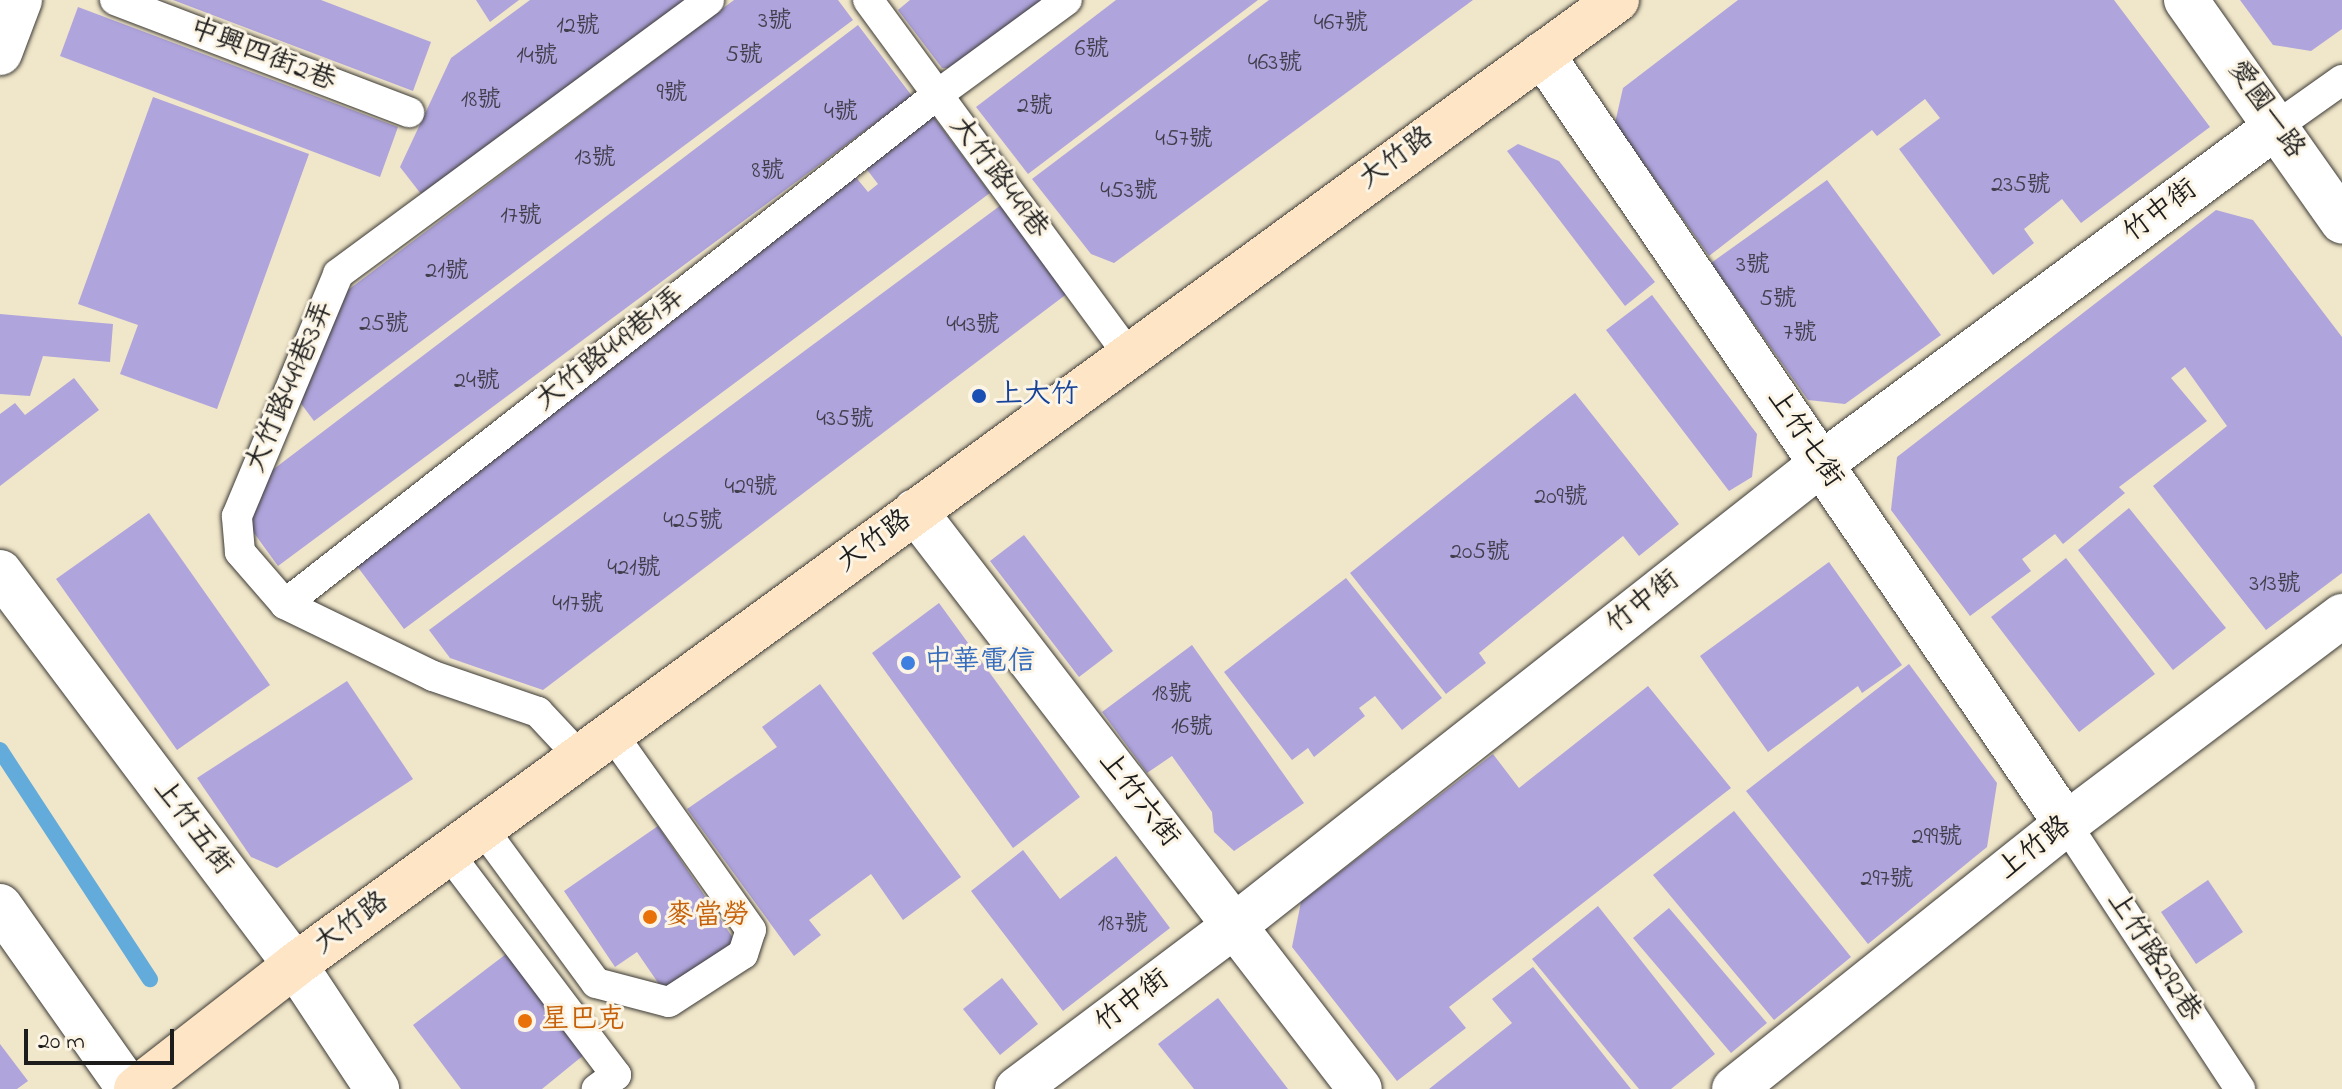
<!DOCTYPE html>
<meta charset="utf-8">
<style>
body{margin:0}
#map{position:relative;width:2342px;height:1089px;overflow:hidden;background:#f0e6c9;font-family:"Indie Flower","LXGW WenKai TC",sans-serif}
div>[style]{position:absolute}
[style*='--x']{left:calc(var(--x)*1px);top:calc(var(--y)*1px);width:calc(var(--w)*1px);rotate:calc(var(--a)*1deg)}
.stream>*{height:16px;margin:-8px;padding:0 8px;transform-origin:8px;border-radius:8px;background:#63abda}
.building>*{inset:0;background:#afa4dc}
.roads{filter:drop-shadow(0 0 2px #3c3a36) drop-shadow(0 0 2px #3c3a36)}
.service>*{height:30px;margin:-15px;padding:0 15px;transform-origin:15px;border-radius:15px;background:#fff}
.minor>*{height:44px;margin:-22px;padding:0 22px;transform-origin:22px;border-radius:22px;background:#fff}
.secondary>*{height:44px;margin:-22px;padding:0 22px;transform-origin:22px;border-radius:22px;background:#fde5c5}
.dots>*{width:22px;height:22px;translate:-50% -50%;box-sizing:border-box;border:4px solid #fcf5e5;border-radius:50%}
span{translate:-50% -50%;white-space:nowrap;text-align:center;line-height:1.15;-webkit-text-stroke:6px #fcf5e5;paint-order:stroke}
.number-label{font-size:24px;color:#413e4c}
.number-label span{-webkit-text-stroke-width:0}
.street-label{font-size:28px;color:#1c1c1c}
.transit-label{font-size:28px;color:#164399}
.left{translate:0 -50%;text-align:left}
.shop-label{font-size:28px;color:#366cbe}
.food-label{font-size:28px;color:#c56008}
.scale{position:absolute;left:24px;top:1029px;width:150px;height:36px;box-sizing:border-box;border:4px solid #1c1c1c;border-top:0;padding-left:10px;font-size:24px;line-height:28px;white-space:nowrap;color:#1c1c1c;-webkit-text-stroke:6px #fcf5e5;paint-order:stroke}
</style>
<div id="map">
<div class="stream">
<i style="--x:0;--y:750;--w:274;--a:56.8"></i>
</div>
<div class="building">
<i style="clip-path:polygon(173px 0,321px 0,431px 42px,413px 91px)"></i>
<i style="clip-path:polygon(476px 0,519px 0,490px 22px)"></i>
<i style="clip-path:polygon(530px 0,685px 0,421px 194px,400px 167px,451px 58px)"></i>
<i style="clip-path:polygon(734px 0,838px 0,853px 20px,314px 421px,296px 397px,340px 296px)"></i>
<i style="clip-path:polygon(910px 0,1045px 0,955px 68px,942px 68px,898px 10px)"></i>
<i style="clip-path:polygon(1116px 0,1258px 0,1028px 174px,976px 107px)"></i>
<i style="clip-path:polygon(1269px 0,1473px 0,1114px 263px,1091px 254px,1032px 179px)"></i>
<i style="clip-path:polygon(1738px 0,2114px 0,2210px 127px,2081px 223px,2062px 199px,2024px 229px,2034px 243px,1993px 275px,1899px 149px,1940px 118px,1925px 99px,1877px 136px,1872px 130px,1709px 256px,1615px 123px,1623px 88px)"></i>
<i style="clip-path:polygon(2240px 0,2342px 0,2342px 29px,2311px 51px,2273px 45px)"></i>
<i style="clip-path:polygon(78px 7px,398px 127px,380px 177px,60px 56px)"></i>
<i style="clip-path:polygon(858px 25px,912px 96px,278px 566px,246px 522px,258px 481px)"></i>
<i style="clip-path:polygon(153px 97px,309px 154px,217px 409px,120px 374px,138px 325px,78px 304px)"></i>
<i style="clip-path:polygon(933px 116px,990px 193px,404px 629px,351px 558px,854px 175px,868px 192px,878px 184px,865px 167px)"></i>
<i style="clip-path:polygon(1518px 144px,1559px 161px,1655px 282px,1625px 306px,1507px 151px)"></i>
<i style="clip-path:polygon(1827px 180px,1941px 335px,1845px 404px,1808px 400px,1711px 263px)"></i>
<i style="clip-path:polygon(1001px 205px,1068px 293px,543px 690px,450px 658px,429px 630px)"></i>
<i style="clip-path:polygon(2216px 210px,2253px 220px,2342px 337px,2342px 573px,2266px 630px,2153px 486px,2227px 426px,2185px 367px,2171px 378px,2207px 421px,2119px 487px,2125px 493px,2063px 544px,2055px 534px,2022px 559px,2031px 571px,1970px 616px,1891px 510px,1897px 457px)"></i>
<i style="clip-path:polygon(1652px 295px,1757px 434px,1752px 477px,1729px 491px,1606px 330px)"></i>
<i style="clip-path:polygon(0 314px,113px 324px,110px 362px,43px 356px,30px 396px,0 394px)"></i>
<i style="clip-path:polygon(74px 378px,99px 410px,0 486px,0 414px,15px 403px,25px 415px)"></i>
<i style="clip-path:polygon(1575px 393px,1679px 524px,1639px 556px,1623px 536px,1479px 653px,1486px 663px,1446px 694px,1350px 573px)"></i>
<i style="clip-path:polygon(2129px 508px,2226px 628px,2173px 670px,2078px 550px)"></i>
<i style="clip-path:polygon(149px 513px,270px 685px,177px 750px,56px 579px)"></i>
<i style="clip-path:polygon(1024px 535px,1113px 651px,1079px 677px,990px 561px)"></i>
<i style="clip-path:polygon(2066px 558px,2155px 674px,2079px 732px,1991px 617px)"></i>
<i style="clip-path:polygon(1829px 562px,1902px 665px,1862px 693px,1858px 686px,1768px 752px,1700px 656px)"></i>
<i style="clip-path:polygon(1346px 578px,1442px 698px,1402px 730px,1375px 696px,1359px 708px,1365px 716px,1314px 757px,1308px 748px,1292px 760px,1224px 672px)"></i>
<i style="clip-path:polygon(939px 603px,1080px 797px,1013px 848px,872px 653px)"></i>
<i style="clip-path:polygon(1192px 645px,1304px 803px,1234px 851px,1214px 832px,1212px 812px,1172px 756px,1147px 773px,1102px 712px)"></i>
<i style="clip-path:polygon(1909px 664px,1997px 783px,1987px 847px,1868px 944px,1746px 791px)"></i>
<i style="clip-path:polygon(347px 681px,413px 779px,277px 868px,251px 857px,197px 778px)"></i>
<i style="clip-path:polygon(820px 684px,961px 877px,903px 920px,871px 874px,809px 920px,821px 935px,794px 956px,687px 809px,777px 747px,762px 727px)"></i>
<i style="clip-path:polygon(1648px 686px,1731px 788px,1449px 1007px,1466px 1028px,1397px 1081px,1292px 947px,1301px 902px,1493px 754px,1519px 788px)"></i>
<i style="clip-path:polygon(1734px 811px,1851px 957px,1774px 1020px,1653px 875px)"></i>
<i style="clip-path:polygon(658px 826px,737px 944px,665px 993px,637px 952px,615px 967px,564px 891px)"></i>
<i style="clip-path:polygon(1023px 850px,1060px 899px,1116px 856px,1170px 928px,1063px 1011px,971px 891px)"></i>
<i style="clip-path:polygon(2208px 880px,2243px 932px,2196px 964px,2161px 912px)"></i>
<i style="clip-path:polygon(1598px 906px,1715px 1054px,1671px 1089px,1639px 1089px,1532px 959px)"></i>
<i style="clip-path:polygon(1669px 908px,1767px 1023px,1731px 1053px,1633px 938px)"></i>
<i style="clip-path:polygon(510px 951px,585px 1054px,542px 1089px,461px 1089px,413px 1025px)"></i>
<i style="clip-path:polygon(1533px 967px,1631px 1089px,1429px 1089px,1512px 1023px,1492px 999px)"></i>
<i style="clip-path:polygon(1002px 978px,1038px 1024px,1000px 1055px,963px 1009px)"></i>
<i style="clip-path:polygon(1218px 998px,1288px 1089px,1194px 1089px,1158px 1044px)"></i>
<i style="clip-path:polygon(0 1044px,28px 1081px,17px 1089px,0 1089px)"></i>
</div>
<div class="roads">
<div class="service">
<i style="--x:115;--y:0;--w:315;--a:20.9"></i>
<i style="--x:868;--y:0;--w:441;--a:53.7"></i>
<i style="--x:2277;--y:126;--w:80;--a:-35.3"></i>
<i style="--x:285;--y:604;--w:827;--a:-37.98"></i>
<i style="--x:937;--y:95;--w:161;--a:-36.2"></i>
<i style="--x:581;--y:758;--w:63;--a:-133.1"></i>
<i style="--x:538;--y:712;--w:111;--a:-161.1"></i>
<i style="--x:433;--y:676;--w:165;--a:-154.1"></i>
<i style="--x:285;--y:604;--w:69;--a:-130.9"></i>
<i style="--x:240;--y:552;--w:36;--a:-95"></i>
<i style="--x:237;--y:516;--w:262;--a:-67.3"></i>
<i style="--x:338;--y:274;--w:461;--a:-36.4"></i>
<i style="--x:2066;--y:824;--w:317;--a:56.7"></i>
<i style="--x:483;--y:829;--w:191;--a:53.7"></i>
<i style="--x:596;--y:983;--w:75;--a:14.6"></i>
<i style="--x:669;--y:1002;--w:88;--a:-33"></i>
<i style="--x:743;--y:954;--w:25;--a:-72"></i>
<i style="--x:751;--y:930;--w:239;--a:-125.3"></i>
<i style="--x:449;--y:854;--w:277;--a:52.9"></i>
<i style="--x:616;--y:1075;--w:24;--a:144"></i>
</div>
<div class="minor">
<i style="--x:2186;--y:0;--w:271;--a:54.8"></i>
<i style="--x:0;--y:53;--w:57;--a:-69.3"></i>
<i style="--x:1542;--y:54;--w:931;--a:55.76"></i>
<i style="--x:915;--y:511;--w:729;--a:52.41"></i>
<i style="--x:0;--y:572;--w:491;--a:53.1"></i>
<i style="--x:295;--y:965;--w:149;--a:56.5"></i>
<i style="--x:0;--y:906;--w:224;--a:54.8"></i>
<i style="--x:1017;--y:1089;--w:271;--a:-36.9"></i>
<i style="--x:1234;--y:926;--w:747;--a:-38.2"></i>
<i style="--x:1821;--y:464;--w:568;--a:-36.55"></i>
<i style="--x:1734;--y:1089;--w:425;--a:-38.6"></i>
<i style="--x:2066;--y:824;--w:346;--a:-37"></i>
</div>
<div class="secondary">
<i style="--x:136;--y:1089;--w:202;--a:-37.9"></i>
<i style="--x:295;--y:965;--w:1637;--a:-36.13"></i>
</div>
</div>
<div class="dots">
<i style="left:979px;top:396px;background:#1a4fb4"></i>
<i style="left:908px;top:663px;background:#3f7fe0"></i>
<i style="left:650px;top:917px;background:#e8710a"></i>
<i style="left:525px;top:1021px;background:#e8710a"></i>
</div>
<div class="number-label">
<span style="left:775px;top:22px">3號</span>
<span style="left:1341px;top:24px">467號</span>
<span style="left:578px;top:27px">12號</span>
<span style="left:1092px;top:50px">6號</span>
<span style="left:744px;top:56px">5號</span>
<span style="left:537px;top:57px">14號</span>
<span style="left:1275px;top:64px">463號</span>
<span style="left:672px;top:94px">9號</span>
<span style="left:481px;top:101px">18號</span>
<span style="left:1035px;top:107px">2號</span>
<span style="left:841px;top:113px">4號</span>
<span style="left:1184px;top:140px">457號</span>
<span style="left:595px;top:159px">13號</span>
<span style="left:768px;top:172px">8號</span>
<span style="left:2021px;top:186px">235號</span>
<span style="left:1129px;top:192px">453號</span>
<span style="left:521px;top:217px">17號</span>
<span style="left:1753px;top:266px">3號</span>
<span style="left:447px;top:272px">21號</span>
<span style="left:1778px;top:300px">5號</span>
<span style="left:384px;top:325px">25號</span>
<span style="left:973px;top:326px">443號</span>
<span style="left:1800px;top:334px">7號</span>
<span style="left:477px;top:382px">24號</span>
<span style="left:845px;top:420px">435號</span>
<span style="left:751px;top:488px">429號</span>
<span style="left:1561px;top:498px">209號</span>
<span style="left:693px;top:522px">425號</span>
<span style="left:1480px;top:553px">205號</span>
<span style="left:634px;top:569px">421號</span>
<span style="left:2275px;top:585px">313號</span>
<span style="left:578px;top:605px">417號</span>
<span style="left:1172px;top:695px">18號</span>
<span style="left:1192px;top:728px">16號</span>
<span style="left:1937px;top:838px">299號</span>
<span style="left:1887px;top:880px">297號</span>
<span style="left:1123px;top:925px">187號</span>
</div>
<div class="street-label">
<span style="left:262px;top:56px;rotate:21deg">中興四街2巷</span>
<span style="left:2265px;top:110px;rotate:55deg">愛國一路</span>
<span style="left:1397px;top:159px;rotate:-36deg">大竹路</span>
<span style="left:998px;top:178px;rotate:53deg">大竹路449巷</span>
<span style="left:2161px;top:212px;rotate:-37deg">竹中街</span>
<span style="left:611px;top:350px;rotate:-38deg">大竹路449巷1弄</span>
<span style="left:291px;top:387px;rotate:-67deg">大竹路449巷3弄</span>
<span style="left:1804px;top:439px;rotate:56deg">上竹七街</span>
<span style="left:875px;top:542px;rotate:-36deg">大竹路</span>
<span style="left:1644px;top:603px;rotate:-38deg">竹中街</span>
<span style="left:1138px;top:800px;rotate:52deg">上竹六街</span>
<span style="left:192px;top:828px;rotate:53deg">上竹五街</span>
<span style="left:2035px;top:849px;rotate:-38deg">上竹路</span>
<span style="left:352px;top:924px;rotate:-36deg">大竹路</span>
<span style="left:2153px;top:957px;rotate:57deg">上竹路292巷</span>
<span style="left:1133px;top:1002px;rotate:-37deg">竹中街</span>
</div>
<div class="transit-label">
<span class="left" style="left:995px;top:396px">上大竹</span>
</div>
<div class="shop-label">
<span class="left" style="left:924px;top:663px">中華電信</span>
</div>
<div class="food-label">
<span class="left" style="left:666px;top:917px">麥當勞</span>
<span class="left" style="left:541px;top:1021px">星巴克</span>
</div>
<div class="scale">20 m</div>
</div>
